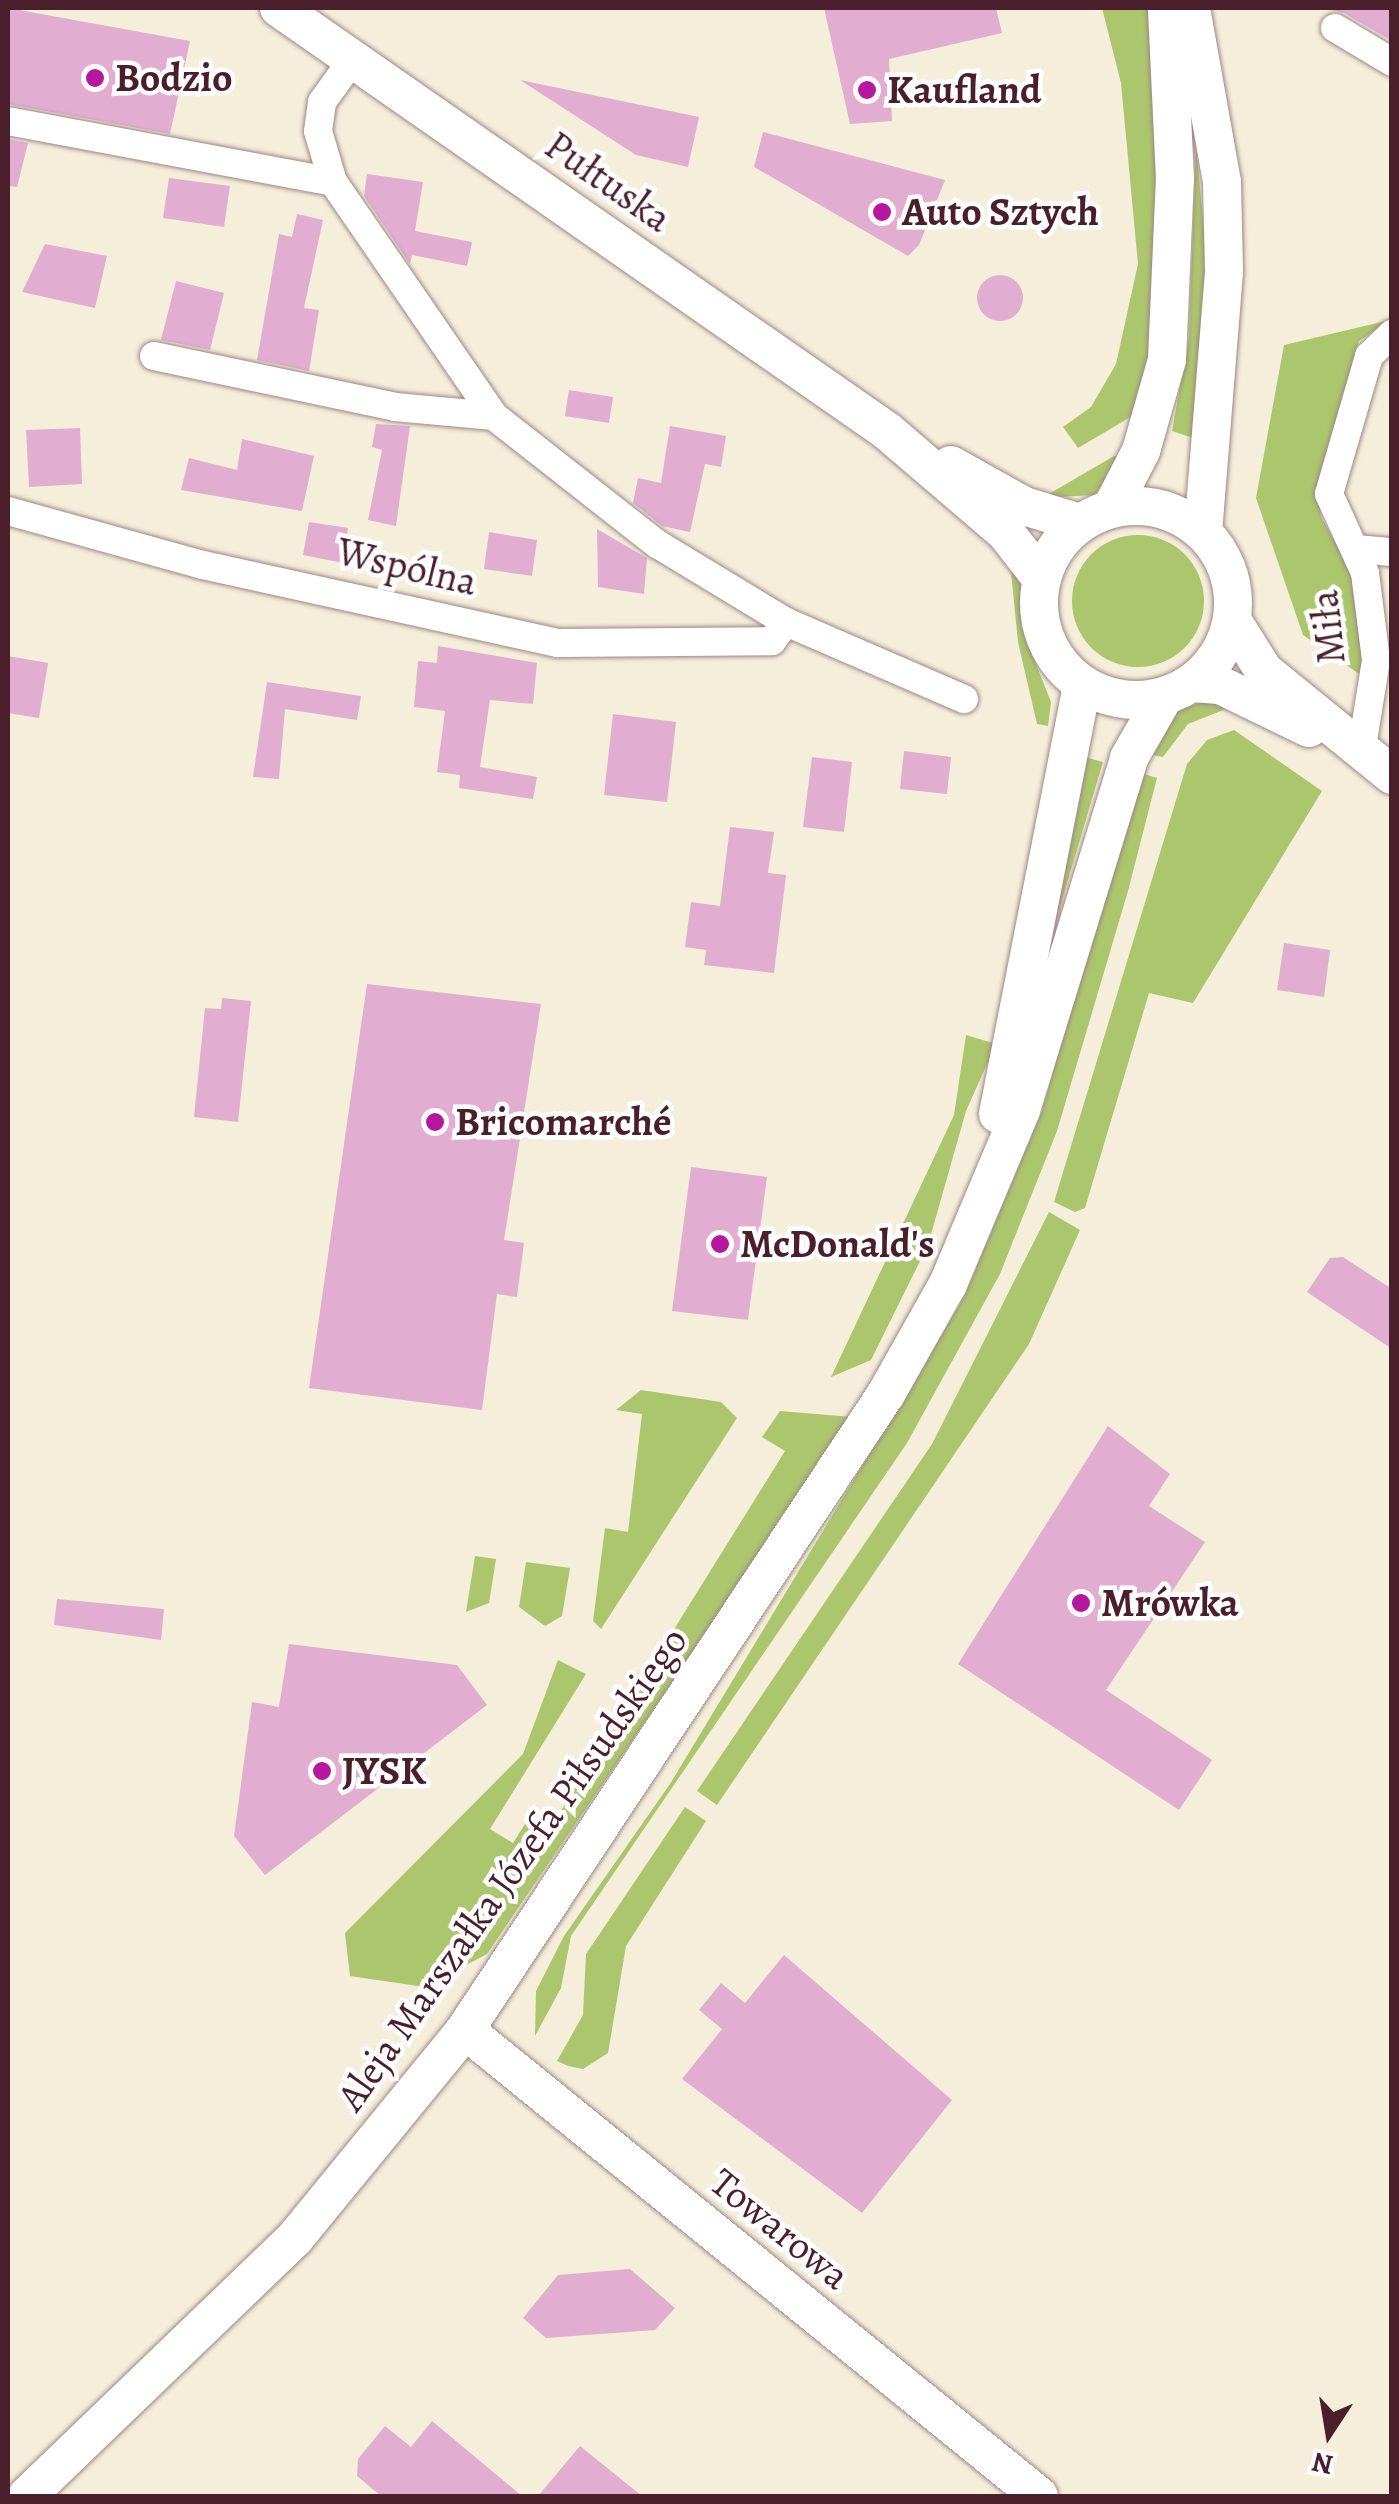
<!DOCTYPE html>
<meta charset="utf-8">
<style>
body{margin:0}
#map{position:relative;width:1399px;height:2504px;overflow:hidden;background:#f4eedb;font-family:Alegreya,serif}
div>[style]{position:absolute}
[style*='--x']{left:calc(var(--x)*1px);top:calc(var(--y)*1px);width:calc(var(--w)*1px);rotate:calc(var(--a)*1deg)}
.green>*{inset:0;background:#acc66d}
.round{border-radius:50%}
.building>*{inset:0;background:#e1aed2}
.roads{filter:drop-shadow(0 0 2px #9f8683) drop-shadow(0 0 2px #9f8683)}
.street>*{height:28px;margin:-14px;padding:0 14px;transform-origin:14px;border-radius:14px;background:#fff}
.secondary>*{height:38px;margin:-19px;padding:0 19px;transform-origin:19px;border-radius:19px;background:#fff}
.secondary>.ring{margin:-19px;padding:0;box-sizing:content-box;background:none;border:38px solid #fff;border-radius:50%}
.dots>*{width:28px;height:28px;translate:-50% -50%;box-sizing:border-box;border:5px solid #fff;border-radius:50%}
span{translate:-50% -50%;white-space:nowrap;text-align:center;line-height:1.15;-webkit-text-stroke:9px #fff;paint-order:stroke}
.poi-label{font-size:40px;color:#4a1f2b;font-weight:700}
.left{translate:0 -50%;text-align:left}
.street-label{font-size:40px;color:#4a1f2b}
.frame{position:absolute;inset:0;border:10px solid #4a1f2b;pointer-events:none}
.north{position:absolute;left:1279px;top:2384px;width:100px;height:100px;-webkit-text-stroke:8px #fff;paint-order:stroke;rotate:192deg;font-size:28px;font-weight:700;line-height:40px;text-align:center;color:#4a1f2b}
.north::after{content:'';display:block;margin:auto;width:35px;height:45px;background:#4a1f2b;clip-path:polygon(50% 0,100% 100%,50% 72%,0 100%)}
</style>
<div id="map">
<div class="green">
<i style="clip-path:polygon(1102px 8px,1154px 8px,1162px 189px,1156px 353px,1134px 415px,1078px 448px,1063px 427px,1091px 407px,1116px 364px,1138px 264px,1121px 83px)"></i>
<i style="clip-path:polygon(1196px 145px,1209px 283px,1193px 438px,1172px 431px,1189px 338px)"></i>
<i style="clip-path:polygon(1390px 320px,1359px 341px,1318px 481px,1321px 517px,1353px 574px,1368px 662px,1362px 676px,1303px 635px,1256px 498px,1284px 345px)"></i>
<i style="clip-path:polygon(1114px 456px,1126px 456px,1094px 495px,1042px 498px)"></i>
<i class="round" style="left:1072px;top:535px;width:132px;height:132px"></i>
<i style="clip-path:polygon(1009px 552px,1021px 574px,1021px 626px,1051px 702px,1048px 726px,1037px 724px,1018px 642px)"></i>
<i style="clip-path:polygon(1203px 702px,1231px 707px,1188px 724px,1163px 757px,1143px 753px,1174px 711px)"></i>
<i style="clip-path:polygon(1234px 730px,1322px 791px,1193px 1003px,1149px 993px,1085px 1208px,1075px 1212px,1054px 1202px,1187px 764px,1207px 740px)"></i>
<i style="clip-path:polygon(1081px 756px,1103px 762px,1049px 944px)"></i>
<i style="clip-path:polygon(1138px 772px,1157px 778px,1128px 891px,1057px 1131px,1000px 1274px,907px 1443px,571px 1936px,561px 1988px,535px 2036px,536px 1991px,564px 1936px,670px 1784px,963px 1299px,1042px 1111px)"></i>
<i style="clip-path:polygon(966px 1035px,996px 1044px,966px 1111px,928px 1245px,871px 1360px,831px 1377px,954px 1115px)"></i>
<i style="clip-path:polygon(1049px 1212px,1080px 1230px,1029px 1344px,717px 1805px,697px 1791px,932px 1444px)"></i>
<i style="clip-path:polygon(641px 1390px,721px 1402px,737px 1418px,601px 1629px,593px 1621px,605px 1528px,628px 1532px,642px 1414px,616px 1410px)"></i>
<i style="clip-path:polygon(780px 1411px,852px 1417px,487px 1954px,425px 1987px,350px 1976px,345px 1933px,523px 1754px,558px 1660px,586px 1674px,490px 1829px,513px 1843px,525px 1824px,546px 1835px,785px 1451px,762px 1437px)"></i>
<i style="clip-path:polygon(475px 1556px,496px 1559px,489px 1603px,466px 1612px)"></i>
<i style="clip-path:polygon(526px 1562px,570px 1568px,562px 1616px,545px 1626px,519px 1607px)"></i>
<i style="clip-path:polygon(685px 1807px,706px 1821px,626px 1946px,608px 2053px,583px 2069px,568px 2066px,557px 2061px,583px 2015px,586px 1954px)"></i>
</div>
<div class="building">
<i style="clip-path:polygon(8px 8px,190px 41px,170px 134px,8px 104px)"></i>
<i style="clip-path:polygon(824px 8px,996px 8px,1002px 33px,889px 59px,892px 121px,850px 124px)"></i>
<i style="clip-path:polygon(1323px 8px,1392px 8px,1392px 41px,1344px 13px)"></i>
<i style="clip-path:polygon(520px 80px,699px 117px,688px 167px,636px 155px)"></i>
<i style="clip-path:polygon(763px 132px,945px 180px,919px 245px,908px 256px,754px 167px)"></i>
<i style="clip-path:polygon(8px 139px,28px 143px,17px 187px,8px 186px)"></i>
<i style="clip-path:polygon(367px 174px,423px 182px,415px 231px,472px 242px,467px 266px,412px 255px,410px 264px,364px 196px)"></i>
<i style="clip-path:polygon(169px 178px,230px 186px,224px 227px,163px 218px)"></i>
<i style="clip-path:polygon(297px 214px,323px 220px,304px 308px,319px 310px,309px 371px,257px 360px,279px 234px,292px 237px)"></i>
<i style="clip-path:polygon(45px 244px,107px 256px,95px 308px,22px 292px)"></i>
<i class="round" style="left:977px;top:275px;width:46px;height:46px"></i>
<i style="clip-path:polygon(176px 281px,224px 293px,210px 350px,161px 340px)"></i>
<i style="clip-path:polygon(569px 390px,613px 397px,609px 423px,565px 416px)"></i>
<i style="clip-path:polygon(376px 424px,410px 426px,396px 526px,368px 520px,382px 450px,372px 447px)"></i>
<i style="clip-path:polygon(670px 426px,726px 436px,721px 467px,705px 464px,690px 532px,662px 526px,633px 503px,638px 478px,661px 483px)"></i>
<i style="clip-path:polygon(80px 428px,82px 484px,29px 487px,26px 430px)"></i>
<i style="clip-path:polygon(242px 439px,314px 456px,302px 511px,181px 490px,189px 458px,237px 470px)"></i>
<i style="clip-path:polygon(309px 522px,348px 528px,343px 563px,303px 555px)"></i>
<i style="clip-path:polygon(597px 529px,647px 558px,644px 594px,598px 587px)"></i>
<i style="clip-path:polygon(489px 532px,537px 540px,532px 576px,484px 569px)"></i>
<i style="clip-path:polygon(438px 646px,537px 663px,533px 704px,490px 700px,480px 767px,537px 777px,533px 799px,459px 788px,460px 775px,437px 772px,445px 711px,414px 707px,418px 661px,437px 663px)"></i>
<i style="clip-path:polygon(8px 656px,48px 663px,39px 718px,8px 713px)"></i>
<i style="clip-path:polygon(267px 682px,361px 696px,357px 720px,285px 709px,279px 779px,253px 777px)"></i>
<i style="clip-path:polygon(613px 714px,676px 722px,667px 802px,604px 795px)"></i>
<i style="clip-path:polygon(904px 751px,951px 757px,947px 794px,900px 789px)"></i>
<i style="clip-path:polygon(812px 757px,852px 762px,844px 832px,803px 827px)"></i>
<i style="clip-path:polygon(730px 827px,774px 832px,768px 873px,786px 875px,774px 973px,704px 965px,706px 950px,685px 947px,691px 902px,720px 906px)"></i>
<i style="clip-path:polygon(1284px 943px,1330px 950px,1324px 997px,1277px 990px)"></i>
<i style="clip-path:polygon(367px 984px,541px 1004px,504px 1240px,524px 1243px,517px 1297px,497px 1294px,482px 1410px,309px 1388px)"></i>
<i style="clip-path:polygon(222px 998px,251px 1001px,238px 1122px,194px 1117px,205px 1008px,221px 1009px)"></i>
<i style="clip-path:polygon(691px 1167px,767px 1177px,748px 1320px,672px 1311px)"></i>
<i style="clip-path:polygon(1343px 1257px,1392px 1289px,1392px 1349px,1307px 1292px,1330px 1258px)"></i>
<i style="clip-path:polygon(1108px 1426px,1170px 1474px,1149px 1506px,1205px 1542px,1106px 1690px,1212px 1760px,1179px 1810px,958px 1664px)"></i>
<i style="clip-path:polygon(57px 1599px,164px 1609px,161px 1640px,54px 1625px)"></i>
<i style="clip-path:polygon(289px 1644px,457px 1665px,487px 1705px,265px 1875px,234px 1836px,252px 1702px,279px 1707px)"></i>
<i style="clip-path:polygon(784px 1955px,952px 2100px,862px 2213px,682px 2079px,722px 2029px,699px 2010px,721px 1983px,745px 2003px)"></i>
<i style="clip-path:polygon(630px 2269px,675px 2308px,655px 2330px,546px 2338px,523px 2318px,558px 2275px)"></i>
<i style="clip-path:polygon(432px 2421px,522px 2496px,381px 2496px,357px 2476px,358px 2459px,385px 2426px,411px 2447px)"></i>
<i style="clip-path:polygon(580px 2446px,642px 2496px,538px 2496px)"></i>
</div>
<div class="roads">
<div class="street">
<i style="--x:1335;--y:28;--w:66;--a:30.8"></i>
<i style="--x:8;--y:121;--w:331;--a:10.6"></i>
<i style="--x:154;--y:356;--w:246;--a:11.9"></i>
<i style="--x:395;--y:407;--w:99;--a:5.2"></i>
<i style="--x:8;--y:511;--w:202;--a:15.5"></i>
<i style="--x:203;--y:565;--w:363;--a:12.4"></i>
<i style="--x:558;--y:643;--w:214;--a:-0.5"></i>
<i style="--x:772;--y:641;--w:24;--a:-54"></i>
<i style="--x:786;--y:622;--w:151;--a:-148.8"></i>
<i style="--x:657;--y:544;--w:207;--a:-141.9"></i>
<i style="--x:494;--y:416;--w:284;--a:-124.5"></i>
<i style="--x:333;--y:182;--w:53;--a:-106.4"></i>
<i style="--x:318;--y:131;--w:29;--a:-82"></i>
<i style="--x:322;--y:102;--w:53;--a:-54.2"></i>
<i style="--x:1356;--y:549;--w:36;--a:5"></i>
<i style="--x:786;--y:622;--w:194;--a:23.4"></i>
<i style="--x:1361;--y:753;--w:94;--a:-80.8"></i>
<i style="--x:1376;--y:660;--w:88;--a:-97.2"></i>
<i style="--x:1365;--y:573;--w:87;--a:-114.5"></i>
<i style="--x:1329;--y:494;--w:144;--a:-73.8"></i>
<i style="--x:1369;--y:356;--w:32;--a:-44"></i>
</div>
<div class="secondary">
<i style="--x:279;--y:8;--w:741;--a:34.83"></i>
<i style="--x:887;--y:431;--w:157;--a:40.6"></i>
<i style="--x:1006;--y:533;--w:57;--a:52.1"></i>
<i style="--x:1191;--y:8;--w:177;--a:79.9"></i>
<i style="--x:1222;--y:182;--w:90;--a:88.7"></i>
<i style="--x:1224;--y:272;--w:261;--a:94.6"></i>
<i style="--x:951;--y:465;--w:84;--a:29.3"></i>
<i style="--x:1024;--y:506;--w:59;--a:16.9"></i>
<i class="ring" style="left:1039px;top:506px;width:156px;height:156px"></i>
<i style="--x:1111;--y:509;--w:65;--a:-62.7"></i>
<i style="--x:1141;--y:451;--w:95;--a:-74.1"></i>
<i style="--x:1167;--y:360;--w:181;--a:-87.5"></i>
<i style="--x:1175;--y:179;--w:171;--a:-92.7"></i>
<i style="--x:1232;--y:620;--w:60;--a:57.9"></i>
<i style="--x:1264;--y:671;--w:165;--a:39.1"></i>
<i style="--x:1192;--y:683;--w:28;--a:4"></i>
<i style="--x:1220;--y:685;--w:99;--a:25.8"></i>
<i style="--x:998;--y:1114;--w:437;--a:-78.9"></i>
<i style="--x:465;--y:2030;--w:739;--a:39.07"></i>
<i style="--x:27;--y:2496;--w:372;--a:-43.9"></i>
<i style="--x:295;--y:2238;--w:269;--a:-50.7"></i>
<i style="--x:465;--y:2030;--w:763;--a:-56.5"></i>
<i style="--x:886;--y:1394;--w:126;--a:-60.6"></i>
<i style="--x:948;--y:1284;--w:189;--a:-67.2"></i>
<i style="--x:1021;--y:1110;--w:368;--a:-72.9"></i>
<i style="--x:1129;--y:758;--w:70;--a:-60.2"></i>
</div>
</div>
<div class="dots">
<i style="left:95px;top:78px;background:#b5179e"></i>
<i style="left:867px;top:90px;background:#b5179e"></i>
<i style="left:882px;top:212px;background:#b5179e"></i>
<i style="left:435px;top:1122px;background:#b5179e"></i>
<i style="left:720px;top:1244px;background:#b5179e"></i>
<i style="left:1081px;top:1603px;background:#b5179e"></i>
<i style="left:322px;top:1771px;background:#b5179e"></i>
</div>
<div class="poi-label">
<span class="left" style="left:115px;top:78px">Bodzio</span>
<span class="left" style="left:887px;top:90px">Kaufland</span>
<span class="left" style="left:902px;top:212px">Auto Sztych</span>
<span class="left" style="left:455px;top:1122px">Bricomarché</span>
<span class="left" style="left:740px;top:1244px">McDonald's</span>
<span class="left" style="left:1101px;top:1603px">Mrówka</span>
<span class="left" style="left:342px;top:1771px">JYSK</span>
</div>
<div class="street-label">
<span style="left:608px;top:182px;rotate:35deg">Pułtuska</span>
<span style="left:407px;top:567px;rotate:13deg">Wspólna</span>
<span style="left:1328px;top:627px;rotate:-96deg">Miła</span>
<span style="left:512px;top:1869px;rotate:-55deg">Aleja Marszałka Józefa Piłsudskiego</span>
<span style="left:780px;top:2229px;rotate:39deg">Towarowa</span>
</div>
<div class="frame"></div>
<div class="north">N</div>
</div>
